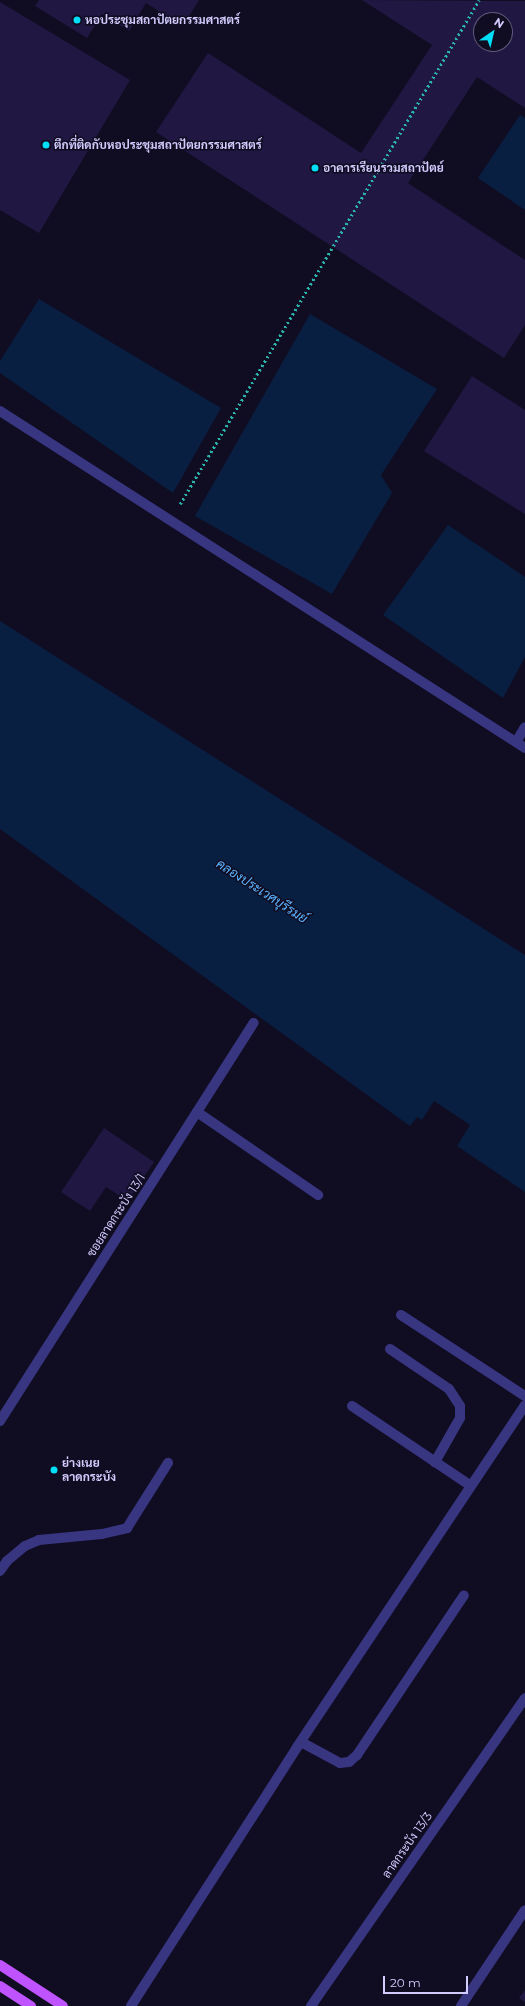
<!DOCTYPE html>
<meta charset="utf-8">
<style>
body{margin:0}
#map{position:relative;width:525px;height:2006px;overflow:hidden;background:#100c21;font-family:Montserrat,Sarabun,sans-serif}
div>[style]{position:absolute}
[style*='--x']{left:calc(var(--x)*1px);top:calc(var(--y)*1px);width:calc(var(--w)*1px);rotate:calc(var(--a)*1deg)}
.water>*{inset:0;background:#091f42}
.building>*{inset:0;background:#201842}
.path>*{height:2.5px;margin-top:-1.25px;transform-origin:0;background:repeating-linear-gradient(90deg,#2ab5ac 0 2px,transparent 0 5px)}
.lane>*{height:10px;margin:-5px;padding:0 5px;transform-origin:5px;border-radius:5px;background:#383581}
.street>*{height:10px;margin:-5px;padding:0 5px;transform-origin:5px;border-radius:5px;background:#383581}
.primary>*{height:10px;margin:-5px;padding:0 5px;transform-origin:5px;border-radius:5px;background:#be53ff}
.dots>*{width:11px;height:11px;translate:-50% -50%;box-sizing:border-box;border:2px solid #100c21;border-radius:50%}
span{translate:-50% -50%;white-space:nowrap;text-align:center;line-height:1.15;-webkit-text-stroke:3px #100c21;paint-order:stroke}
.poi-label{font-size:12px;color:#d2ccff;font-weight:700}
.left{translate:0 -50%;text-align:left}
.street-label{font-size:12px;color:#d2ccff}
.water-label{font-size:13px;color:#5ab3ff;font-style:italic}
.north{position:absolute;left:473px;top:12px;width:40px;height:40px;box-sizing:border-box;background:#100c21;border:1px solid #5e597a;border-radius:50%;rotate:34deg;font-size:11px;font-weight:700;line-height:16px;text-align:center;color:#d2ccff}
.north::after{content:'';display:block;margin:auto;width:14px;height:18px;background:#00dff7;clip-path:polygon(50% 0,100% 100%,50% 72%,0 100%)}
.scale{position:absolute;left:383px;top:1976px;width:85px;height:18px;box-sizing:border-box;border:2px solid #d2ccff;border-top:0;padding-left:5px;font-size:12px;line-height:14px;white-space:nowrap;color:#d2ccff;-webkit-text-stroke:3px #100c21;paint-order:stroke}
</style>
<div id="map">
<div class="water">
<i style="clip-path:polygon(520px 115px,525px 118px,525px 210px,478px 178px)"></i>
<i style="clip-path:polygon(39px 299px,221px 408px,173px 493px,0 373px,0 361px)"></i>
<i style="clip-path:polygon(310px 314px,437px 389px,381px 475px,392px 493px,332px 594px,195px 516px)"></i>
<i style="clip-path:polygon(448px 525px,525px 577px,525px 657px,503px 698px,383px 615px)"></i>
<i style="clip-path:polygon(0 621px,525px 955px,525px 1192px,457px 1146px,470px 1125px,434px 1101px,422px 1120px,417px 1117px,410px 1126px,0 829px)"></i>
</div>
<div class="building">
<i style="clip-path:polygon(39px 0,199px 0,183px 26px,146px 3px,129px 31px,102px 14px,87px 38px,35px 6px)"></i>
<i style="clip-path:polygon(evenodd,362px 0,525px 1px,525px 108px,477px 77px,408px 183px,525px 260px,525px 325px,504px 358px,156px 132px,208px 53px,361px 153px,432px 45px,362px 0,481px 20px,505px 20px,505px 44px,481px 44px,481px 20px)"></i>
<i style="clip-path:polygon(0 2px,130px 80px,39px 233px,0 210px)"></i>
<i style="clip-path:polygon(472px 376px,525px 410px,525px 514px,424px 451px)"></i>
<i style="clip-path:polygon(104px 1128px,154px 1162px,128px 1201px,106px 1187px,90px 1211px,61px 1192px)"></i>
<i style="clip-path:polygon(525px 1990px,525px 2002px,519px 1998px)"></i>
</div>
<div class="path">
<i style="--x:180;--y:504;--w:586;--a:-59.32"></i>
</div>
<div class="lane">
<i style="--x:0;--y:411;--w:624;--a:32.7"></i>
<i style="--x:516;--y:742;--w:17;--a:-59"></i>
<i style="--x:0;--y:1571;--w:12;--a:-55"></i>
<i style="--x:7;--y:1561;--w:23;--a:-40"></i>
<i style="--x:25;--y:1546;--w:15;--a:-23"></i>
<i style="--x:39;--y:1540;--w:63;--a:-5.4"></i>
<i style="--x:102;--y:1534;--w:26;--a:-13"></i>
<i style="--x:127;--y:1528;--w:77;--a:-57.8"></i>
<i style="--x:301;--y:1742;--w:44;--a:28.3"></i>
<i style="--x:340;--y:1763;--w:9;--a:-6"></i>
<i style="--x:349;--y:1762;--w:11;--a:-41"></i>
<i style="--x:357;--y:1755;--w:192;--a:-56.2"></i>
</div>
<div class="street">
<i style="--x:197;--y:1112;--w:147;--a:34.4"></i>
<i style="--x:401;--y:1315;--w:148;--a:33.2"></i>
<i style="--x:390;--y:1349;--w:71;--a:34.1"></i>
<i style="--x:449;--y:1389;--w:20;--a:57"></i>
<i style="--x:460;--y:1406;--w:12;--a:90"></i>
<i style="--x:460;--y:1418;--w:51;--a:119.6"></i>
<i style="--x:352;--y:1406;--w:143;--a:33.9"></i>
<i style="--x:0;--y:1421;--w:472;--a:-57.5"></i>
<i style="--x:131;--y:2006;--w:308;--a:-57.3"></i>
<i style="--x:297;--y:1747;--w:411;--a:-56.3"></i>
<i style="--x:311;--y:2006;--w:375;--a:-55.2"></i>
<i style="--x:461;--y:2006;--w:115;--a:-56.3"></i>
</div>
<div class="primary">
<i style="--x:0;--y:1965;--w:75;--a:33.1"></i>
<i style="--x:0;--y:1986;--w:37;--a:33"></i>
</div>
<div class="dots">
<i style="left:77px;top:20px;background:#00dff7"></i>
<i style="left:46px;top:145px;background:#00dff7"></i>
<i style="left:315px;top:168px;background:#00dff7"></i>
<i style="left:54px;top:1470px;background:#00dff7"></i>
</div>
<div class="poi-label">
<span class="left" style="left:85px;top:20px">หอประชุมสถาปัตยกรรมศาสตร์</span>
<span class="left" style="left:54px;top:145px">ตึกที่ติดกับหอประชุมสถาปัตยกรรมศาสตร์</span>
<span class="left" style="left:323px;top:168px">อาคารเรียนรวมสถาปัตย์</span>
<span class="left" style="left:62px;top:1470px">ย่างเนย<br>ลาดกระบัง</span>
</div>
<div class="street-label">
<span style="left:116px;top:1215px;rotate:-57deg">ซอยลาดกระบัง 13/1</span>
<span style="left:407px;top:1845px;rotate:-55deg">ลาดกระบัง 13/3</span>
</div>
<div class="water-label">
<span style="left:262px;top:891px;rotate:33deg">คลองประเวศบุรีรมย์</span>
</div>
<div class="north">N</div>
<div class="scale">20 m</div>
</div>
